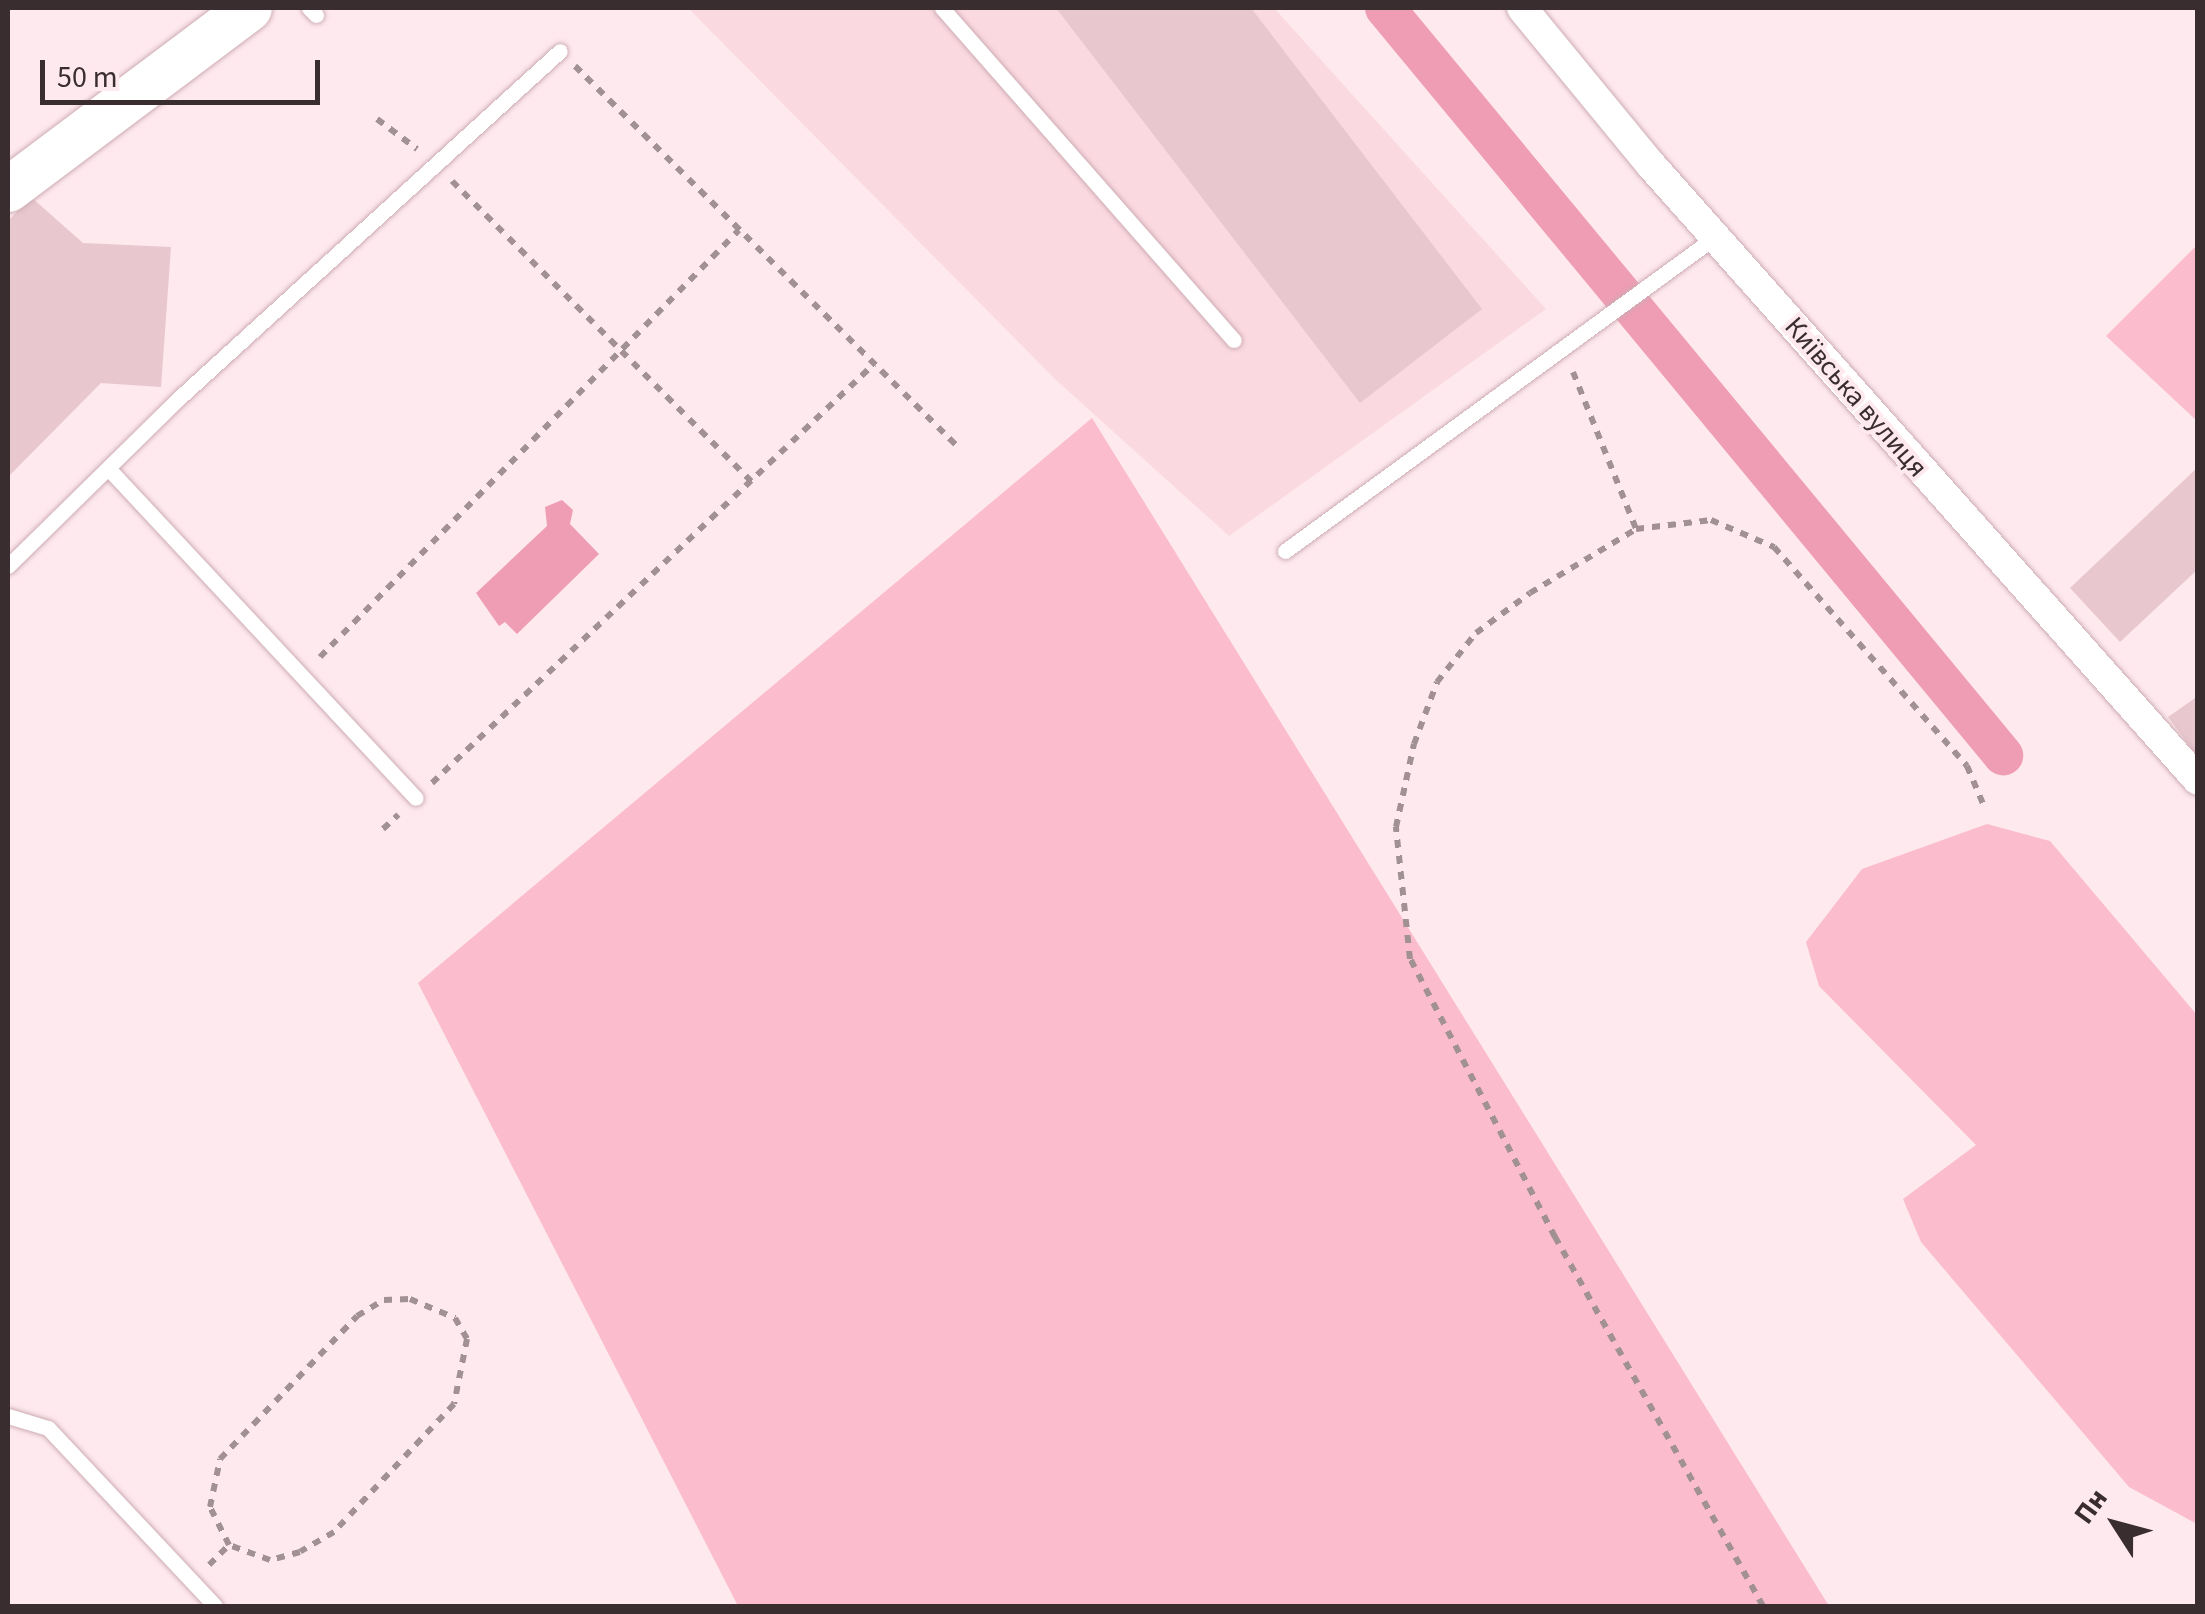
<!DOCTYPE html>
<meta charset="utf-8">
<style>
body{margin:0}
#map{position:relative;width:2205px;height:1614px;overflow:hidden;background:#fee9ee;font-family:"Source Sans 3",sans-serif}
div>[style]{position:absolute}
[style*='--x']{left:calc(var(--x)*1px);top:calc(var(--y)*1px);width:calc(var(--w)*1px);rotate:calc(var(--a)*1deg)}
.built>*{inset:0;background:#fbd9e1}
.green>*{inset:0;background:#fbbdcd}
.water>*{inset:0;background:#ee9db4}
.canal>*{height:40px;margin:-20px;padding:0 20px;transform-origin:20px;border-radius:20px;background:#ee9db4}
.building>*{inset:0;background:#e8c7cf}
.path>*{height:6px;margin-top:-3px;transform-origin:0;background:repeating-linear-gradient(90deg,#a19094 0 8px,transparent 0 16px)}
.roads{filter:drop-shadow(0 0 2px #cdacb4) drop-shadow(0 0 2px #cdacb4)}
.lane>*{height:15px;margin:-7.5px;padding:0 7.5px;transform-origin:7.5px;border-radius:7.5px;background:#fff}
.street>*{height:30px;margin:-15px;padding:0 15px;transform-origin:15px;border-radius:15px;background:#fff}
.secondary>*{height:45px;margin:-22.5px;padding:0 22.5px;transform-origin:22.5px;border-radius:22.5px;background:#fff}
span{translate:-50% -50%;white-space:nowrap;text-align:center;line-height:1.15;-webkit-text-stroke:8px #fee9ee;paint-order:stroke}
.street-label{font-size:28px;color:#3a2d30}
.frame{position:absolute;inset:0;border:10px solid #3a2d30;pointer-events:none}
.north{position:absolute;left:2065px;top:1474px;width:100px;height:100px;-webkit-text-stroke:8px #fee9ee;paint-order:stroke;rotate:306deg;font-size:28px;font-weight:700;line-height:40px;text-align:center;color:#3a2d30}
.north::after{content:'';display:block;margin:auto;width:35px;height:45px;background:#3a2d30;clip-path:polygon(50% 0,100% 100%,50% 72%,0 100%)}
.scale{position:absolute;left:40px;top:60px;width:280px;height:45px;box-sizing:border-box;border:5px solid #3a2d30;border-top:0;padding-left:12px;font-size:30px;line-height:35px;white-space:nowrap;color:#3a2d30;-webkit-text-stroke:8px #fee9ee;paint-order:stroke}
</style>
<div id="map">
<div class="built">
<i style="clip-path:polygon(688px 8px,1274px 8px,1546px 309px,1229px 536px,1055px 379px)"></i>
</div>
<div class="green">
<i style="clip-path:polygon(2197px 245px,2197px 421px,2106px 336px)"></i>
<i style="clip-path:polygon(1092px 418px,1829px 1606px,738px 1606px,418px 983px)"></i>
<i style="clip-path:polygon(1987px 824px,2050px 841px,2197px 1015px,2197px 1524px,2129px 1487px,1921px 1242px,1903px 1199px,1976px 1145px,1819px 986px,1806px 942px,1862px 869px)"></i>
</div>
<div class="water">
<i style="clip-path:polygon(562px 500px,573px 510px,570px 524px,599px 554px,517px 634px,505px 622px,499px 626px,476px 593px,547px 526px,545px 507px)"></i>
</div>
<div class="canal">
<i style="--x:1385;--y:8;--w:970;--a:50.4"></i>
</div>
<div class="building">
<i style="clip-path:polygon(1056px 8px,1251px 8px,1482px 309px,1360px 403px)"></i>
<i style="clip-path:polygon(31px 197px,83px 243px,171px 247px,161px 387px,101px 383px,8px 477px,8px 221px)"></i>
<i style="clip-path:polygon(2198px 467px,2198px 569px,2120px 642px,2070px 588px)"></i>
<i style="clip-path:polygon(2198px 696px,2198px 750px,2194px 752px,2168px 717px)"></i>
</div>
<div class="path">
<i style="--x:575;--y:66;--w:539;--a:44.85"></i>
<i style="--x:377;--y:119;--w:50;--a:36.9"></i>
<i style="--x:452;--y:181;--w:424;--a:45.1"></i>
<i style="--x:1573;--y:372;--w:169;--a:68.1"></i>
<i style="--x:320;--y:657;--w:598;--a:-45.54"></i>
<i style="--x:432;--y:783;--w:609;--a:-43.47"></i>
<i style="--x:383;--y:829;--w:21;--a:-43"></i>
<i style="--x:410;--y:1299;--w:49;--a:22.9"></i>
<i style="--x:455;--y:1318;--w:24;--a:60"></i>
<i style="--x:467;--y:1339;--w:66;--a:101.3"></i>
<i style="--x:454;--y:1404;--w:175;--a:133.2"></i>
<i style="--x:334;--y:1532;--w:39;--a:150"></i>
<i style="--x:300;--y:1552;--w:31;--a:165"></i>
<i style="--x:270;--y:1560;--w:44;--a:-159.9"></i>
<i style="--x:229;--y:1545;--w:42;--a:-116.6"></i>
<i style="--x:210;--y:1507;--w:49;--a:-78.2"></i>
<i style="--x:220;--y:1459;--w:198;--a:-46.2"></i>
<i style="--x:357;--y:1316;--w:31;--a:-31"></i>
<i style="--x:384;--y:1300;--w:26;--a:-2"></i>
<i style="--x:209;--y:1565;--w:28;--a:-45"></i>
<i style="--x:1763;--y:1606;--w:424;--a:-119.4"></i>
<i style="--x:1555;--y:1237;--w:314;--a:-117.5"></i>
<i style="--x:1410;--y:959;--w:133;--a:-96.1"></i>
<i style="--x:1396;--y:827;--w:85;--a:-77.8"></i>
<i style="--x:1414;--y:744;--w:66;--a:-69.6"></i>
<i style="--x:1437;--y:682;--w:63;--a:-51.5"></i>
<i style="--x:1476;--y:633;--w:67;--a:-36.5"></i>
<i style="--x:1530;--y:593;--w:124;--a:-31.1"></i>
<i style="--x:1636;--y:529;--w:76;--a:-6.8"></i>
<i style="--x:1711;--y:520;--w:69;--a:23.2"></i>
<i style="--x:1774;--y:547;--w:292;--a:48.6"></i>
<i style="--x:1967;--y:766;--w:43;--a:67"></i>
</div>
<div class="roads">
<div class="lane">
<i style="--x:309;--y:8;--w:10;--a:45"></i>
<i style="--x:942;--y:8;--w:442;--a:48.7"></i>
<i style="--x:108;--y:468;--w:451;--a:47"></i>
<i style="--x:1285;--y:551;--w:532;--a:-36.14"></i>
<i style="--x:8;--y:566;--w:240;--a:-44.5"></i>
<i style="--x:179;--y:398;--w:515;--a:-42.33"></i>
<i style="--x:8;--y:1416;--w:42;--a:16.7"></i>
<i style="--x:48;--y:1428;--w:244;--a:46.8"></i>
</div>
<div class="street">
<i style="--x:1522;--y:8;--w:203;--a:50.6"></i>
<i style="--x:1651;--y:165;--w:823;--a:48.35"></i>
</div>
<div class="secondary">
<i style="--x:8;--y:189;--w:301;--a:-36.9"></i>
</div>
</div>
<div class="street-label">
<span style="left:1856px;top:397px;rotate:49deg">Київська вулиця</span>
</div>
<div class="frame"></div>
<div class="north">Пн</div>
<div class="scale">50 m</div>
</div>
